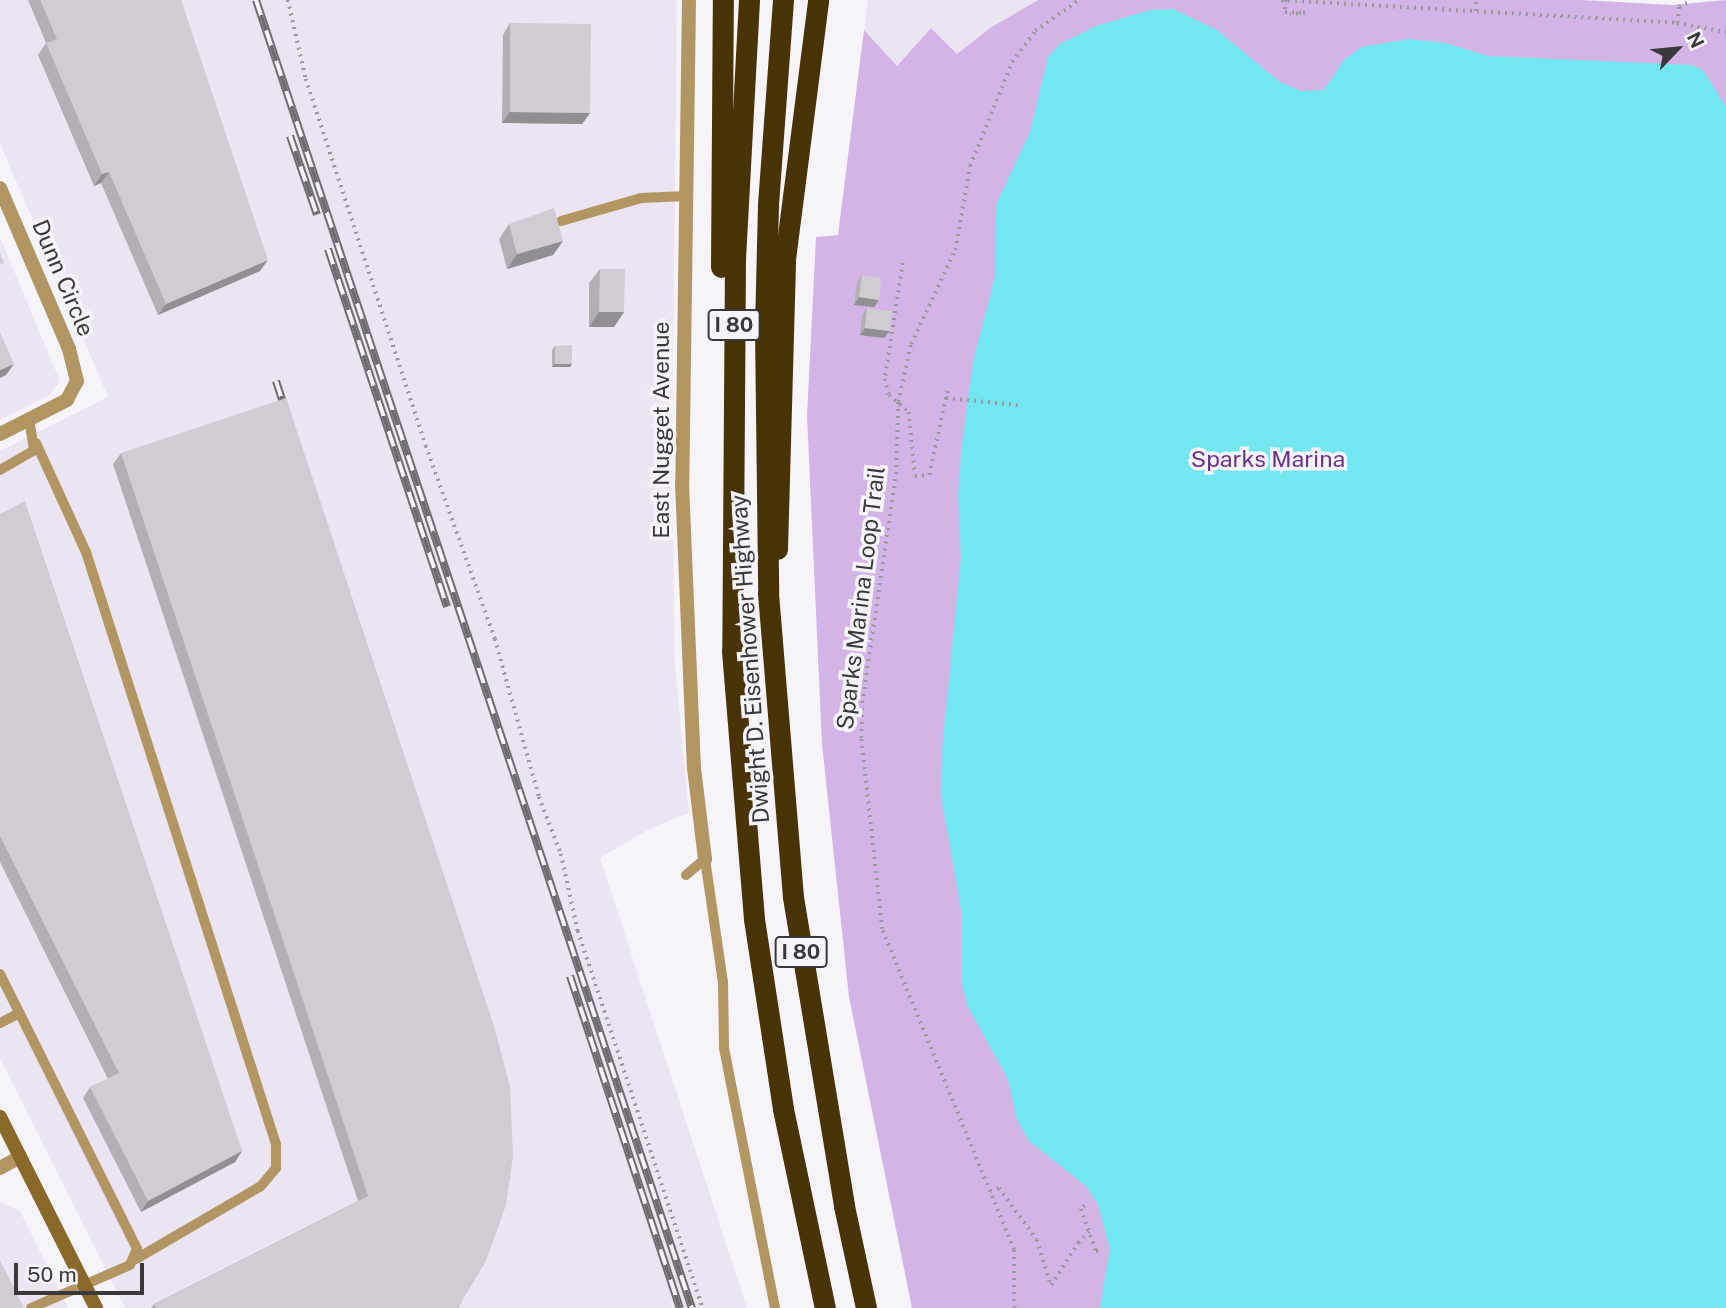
<!DOCTYPE html>
<style>
body{margin:0}
#map{position:relative;width:1726px;height:1308px;overflow:hidden;background:#f7f3fa;font-family:"Public Sans",sans-serif}
div>[style]{position:absolute}
[style*='--x']{left:calc(var(--x)*1px);top:calc(var(--y)*1px);width:calc(var(--w)*1px);rotate:calc(var(--a)*1deg)}
.built>*{inset:0;background:#ede4f2}
.green>*{inset:0;background:#d3b4e6}
.water>*{inset:0;background:#72e7f2}
.path>*{height:3.5px;margin-top:-1.75px;transform-origin:0;background:repeating-linear-gradient(90deg,#9c999e 0 2px,transparent 0 7px)}
.lane>*{height:10px;margin:-5px;padding:0 5px;transform-origin:5px;border-radius:5px;background:#b19663}
.street>*{height:14px;margin:-7px;padding:0 7px;transform-origin:7px;border-radius:7px;background:#b19663}
.secondary>*{height:14px;margin:-7px;padding:0 7px;transform-origin:7px;border-radius:7px;background:#896929}
.highway>*{height:21px;margin:-10.5px;padding:0 10.5px;transform-origin:10.5px;border-radius:10.5px;background:#483304}
.rail>*{height:8px;margin-top:-4px;transform-origin:0;background:repeating-linear-gradient(90deg,#f7f3fa 0 16px,#6e6c70 0 32px);box-sizing:border-box;border-block:2px solid #6e6c70}
.wall>*{inset:0;background:#b4afb5}
.shaded-wall>*{inset:0;background:#928f94}
.building>*{inset:0;background:#d1ccd3}
span{translate:-50% -50%;white-space:nowrap;text-align:center;line-height:1.15;-webkit-text-stroke:7px #f7f3fa;paint-order:stroke}
.shield-label span{padding:2px 5px;background:#f7f3fa;border:2px solid;border-radius:5px;-webkit-text-stroke-width:0}
.shield-label{font-size:21px;color:#3a383b;font-weight:700}
.street-label{font-size:23px;color:#3a383b}
.park-label{font-size:23px;color:#693485}
.north{position:absolute;left:1642px;top:14px;width:70px;height:70px;-webkit-text-stroke:5px #f7f3fa;paint-order:stroke;rotate:64deg;font-size:19px;font-weight:700;line-height:28px;text-align:center;color:#3a383b}
.north::after{content:'';display:block;margin:auto;width:24px;height:32px;background:#3a383b;clip-path:polygon(50% 0,100% 100%,50% 72%,0 100%)}
.scale{position:absolute;left:14px;top:1263px;width:130px;height:32px;box-sizing:border-box;border:4px solid #3a383b;border-top:0;padding-left:9px;font-size:21px;line-height:24px;white-space:nowrap;color:#3a383b;-webkit-text-stroke:5px #f7f3fa;paint-order:stroke}
</style>
<div id="map">
<div class="built">
<i style="clip-path:polygon(0 0,677px 0,672px 463px,675px 665px,689px 813px,651px 828px,600px 858px,747px 1308px,125px 1308px,0 1058px,0 451px,108px 397px,0 143px)"></i>
<i style="clip-path:polygon(868px 0,1038px 0,987px 30px,957px 54px,931px 28px,897px 67px,864px 30px)"></i>
<i style="clip-path:polygon(0 237px,60px 381px,50px 395px,0 420px)"></i>
<i style="clip-path:polygon(0 1202px,20px 1211px,68px 1308px,0 1308px)"></i>
</div>
<div class="green">
<i style="clip-path:polygon(1038px 0,1581px 0,1672px 5px,1726px 0,1726px 1308px,912px 1308px,849px 997px,822px 744px,807px 416px,816px 237px,838px 235px,864px 30px,897px 66px,931px 28px,957px 54px,990px 28px)"></i>
</div>
<div class="water">
<i style="clip-path:polygon(1173px 9px,1217px 30px,1280px 82px,1301px 91px,1324px 90px,1344px 60px,1362px 47px,1410px 39px,1446px 43px,1488px 56px,1691px 65px,1703px 70px,1726px 107px,1726px 1308px,1100px 1308px,1110px 1249px,1098px 1204px,1086px 1186px,1029px 1141px,1017px 1120px,1008px 1079px,968px 1007px,962px 984px,962px 915px,941px 795px,942px 750px,961px 557px,958px 495px,962px 444px,973px 362px,995px 277px,996px 205px,1030px 132px,1048px 57px,1060px 44px,1096px 26px,1151px 10px)"></i>
</div>
<div class="path">
<i style="--x:288;--y:0;--w:81;--a:77.2"></i>
<i style="--x:306;--y:79;--w:386;--a:71.9"></i>
<i style="--x:426;--y:446;--w:205;--a:70.3"></i>
<i style="--x:495;--y:639;--w:164;--a:74.4"></i>
<i style="--x:539;--y:797;--w:61;--a:68.9"></i>
<i style="--x:561;--y:854;--w:79;--a:77.6"></i>
<i style="--x:578;--y:931;--w:397;--a:71.7"></i>
<i style="--x:1281;--y:0;--w:397;--a:3.3"></i>
<i style="--x:1677;--y:23;--w:50;--a:10.4"></i>
<i style="--x:1286;--y:0;--w:12;--a:95"></i>
<i style="--x:1285;--y:12;--w:20;--a:3"></i>
<i style="--x:1305;--y:13;--w:15;--a:172"></i>
<i style="--x:1475;--y:11;--w:11;--a:-85"></i>
<i style="--x:1677;--y:23;--w:16;--a:-83"></i>
<i style="--x:1679;--y:7;--w:13;--a:-29"></i>
<i style="--x:903;--y:263;--w:117;--a:98.8"></i>
<i style="--x:885;--y:379;--w:16;--a:76"></i>
<i style="--x:889;--y:395;--w:26;--a:40"></i>
<i style="--x:909;--y:412;--w:64;--a:84.6"></i>
<i style="--x:915;--y:476;--w:14;--a:-4"></i>
<i style="--x:929;--y:475;--w:90;--a:-77.8"></i>
<i style="--x:946;--y:398;--w:72;--a:5.6"></i>
<i style="--x:990;--y:1191;--w:9;--a:-18"></i>
<i style="--x:999;--y:1188;--w:64;--a:53.8"></i>
<i style="--x:1037;--y:1240;--w:47;--a:72.7"></i>
<i style="--x:1051;--y:1285;--w:50;--a:-57.3"></i>
<i style="--x:1078;--y:1243;--w:20;--a:-45"></i>
<i style="--x:1085;--y:1206;--w:5;--a:143"></i>
<i style="--x:1081;--y:1209;--w:45;--a:70.3"></i>
<i style="--x:1096;--y:1251;--w:5;--a:0"></i>
<i style="--x:1014;--y:1308;--w:58;--a:-90"></i>
<i style="--x:1014;--y:1250;--w:347;--a:-112.4"></i>
<i style="--x:882;--y:929;--w:192;--a:-96.3"></i>
<i style="--x:861;--y:738;--w:35;--a:-88"></i>
<i style="--x:862;--y:703;--w:232;--a:-81.6"></i>
<i style="--x:896;--y:474;--w:72;--a:-88.4"></i>
<i style="--x:898;--y:402;--w:59;--a:-77.4"></i>
<i style="--x:911;--y:344;--w:104;--a:-64.9"></i>
<i style="--x:955;--y:250;--w:85;--a:-79.9"></i>
<i style="--x:970;--y:166;--w:112;--a:-68"></i>
<i style="--x:1012;--y:62;--w:39;--a:-53"></i>
<i style="--x:1035;--y:31;--w:54;--a:-35.2"></i>
</div>
<div class="lane">
<i style="--x:561;--y:221;--w:83;--a:-16"></i>
<i style="--x:641;--y:198;--w:45;--a:-2.5"></i>
<i style="--x:36;--y:443;--w:120;--a:65.4"></i>
<i style="--x:86;--y:552;--w:622;--a:72.21"></i>
<i style="--x:276;--y:1144;--w:24;--a:90"></i>
<i style="--x:276;--y:1168;--w:23;--a:130"></i>
<i style="--x:261;--y:1186;--w:145;--a:149.7"></i>
<i style="--x:0;--y:470;--w:39;--a:-30"></i>
<i style="--x:34;--y:450;--w:30;--a:-99"></i>
<i style="--x:705;--y:859;--w:124;--a:81.7"></i>
<i style="--x:723;--y:982;--w:66;--a:89.1"></i>
<i style="--x:724;--y:1048;--w:265;--a:78.9"></i>
<i style="--x:686;--y:875;--w:25;--a:-40"></i>
<i style="--x:0;--y:974;--w:307;--a:63.5"></i>
<i style="--x:137;--y:1249;--w:17;--a:114"></i>
<i style="--x:130;--y:1265;--w:108;--a:156.5"></i>
<i style="--x:0;--y:1023;--w:22;--a:-27"></i>
</div>
<div class="street">
<i style="--x:689;--y:0;--w:483;--a:90.8"></i>
<i style="--x:682;--y:483;--w:285;--a:87.6"></i>
<i style="--x:694;--y:768;--w:92;--a:83.1"></i>
<i style="--x:0;--y:188;--w:175;--a:66.8"></i>
<i style="--x:69;--y:349;--w:33;--a:76"></i>
<i style="--x:77;--y:381;--w:21;--a:118"></i>
<i style="--x:67;--y:400;--w:75;--a:153.1"></i>
<i style="--x:0;--y:1168;--w:23;--a:-29"></i>
</div>
<div class="secondary">
<i style="--x:0;--y:1117;--w:214;--a:63.3"></i>
</div>
<div class="highway">
<i style="--x:749;--y:0;--w:261;--a:93.1"></i>
<i style="--x:735;--y:261;--w:390;--a:90.4"></i>
<i style="--x:732;--y:651;--w:269;--a:85.3"></i>
<i style="--x:754;--y:919;--w:192;--a:81.3"></i>
<i style="--x:783;--y:1109;--w:203;--a:78.1"></i>
<i style="--x:783;--y:0;--w:206;--a:94.2"></i>
<i style="--x:768;--y:205;--w:124;--a:91.4"></i>
<i style="--x:765;--y:329;--w:264;--a:89.3"></i>
<i style="--x:768;--y:593;--w:305;--a:85.3"></i>
<i style="--x:793;--y:897;--w:313;--a:80.6"></i>
<i style="--x:844;--y:1206;--w:104;--a:77.8"></i>
<i style="--x:721;--y:267;--w:267;--a:-89.6"></i>
<i style="--x:777;--y:549;--w:290;--a:-88.4"></i>
<i style="--x:785;--y:259;--w:261;--a:-82.7"></i>
</div>
<div class="rail">
<i style="--x:256;--y:0;--w:1379;--a:71.57"></i>
<i style="--x:290;--y:136;--w:83;--a:71.1"></i>
<i style="--x:328;--y:249;--w:377;--a:71.6"></i>
<i style="--x:276;--y:381;--w:39;--a:72"></i>
<i style="--x:570;--y:976;--w:350;--a:71.7"></i>
</div>
<div class="wall">
<i style="clip-path:polygon(28px 0,181px 0,260px 271px,158px 315px,101px 183px,94px 186px,38px 55px,46px 43px)"></i>
<i style="clip-path:polygon(510px 23px,590px 113px,582px 124px,502px 123px,503px 35px)"></i>
<i style="clip-path:polygon(509px 224px,563px 241px,553px 255px,507px 269px,499px 239px)"></i>
<i style="clip-path:polygon(600px 269px,624px 312px,614px 327px,589px 327px,589px 283px)"></i>
<i style="clip-path:polygon(862px 275px,879px 300px,874px 307px,854px 305px,857px 282px)"></i>
<i style="clip-path:polygon(867px 308px,884px 338px,860px 335px,862px 315px)"></i>
<i style="clip-path:polygon(555px 346px,572px 364px,570px 367px,552px 367px,552px 350px)"></i>
<i style="clip-path:polygon(121px 453px,462px 1301px,458px 1308px,151px 1308px,154px 1304px,358px 1201px,113px 464px)"></i>
<i style="clip-path:polygon(0 514px,242px 1151px,235px 1162px,141px 1212px,83px 1098px,90px 1087px,108px 1079px,0 862px)"></i>
</div>
<div class="shaded-wall">
<i style="clip-path:polygon(510px 112px,590px 113px,582px 124px,502px 123px)"></i>
<i style="clip-path:polygon(109px 172px,101px 183px,94px 186px,102px 174px)"></i>
<i style="clip-path:polygon(563px 241px,553px 255px,507px 269px,517px 254px)"></i>
<i style="clip-path:polygon(268px 260px,260px 271px,158px 315px,166px 304px)"></i>
<i style="clip-path:polygon(859px 297px,879px 300px,874px 307px,854px 305px)"></i>
<i style="clip-path:polygon(599px 312px,624px 312px,614px 327px,589px 327px)"></i>
<i style="clip-path:polygon(865px 328px,890px 331px,884px 338px,860px 335px)"></i>
<i style="clip-path:polygon(14px 364px,6px 375px,0 378px,0 370px)"></i>
<i style="clip-path:polygon(555px 364px,572px 364px,570px 367px,552px 367px)"></i>
<i style="clip-path:polygon(242px 1151px,235px 1162px,141px 1212px,148px 1201px)"></i>
</div>
<div class="building">
<i style="clip-path:polygon(40px 0,181px 0,268px 260px,166px 304px,109px 172px,102px 174px,46px 43px,57px 39px)"></i>
<i style="clip-path:polygon(510px 23px,591px 24px,590px 113px,510px 112px)"></i>
<i style="clip-path:polygon(554px 208px,563px 241px,517px 254px,509px 224px)"></i>
<i style="clip-path:polygon(0 253px,4px 263px,0 264px)"></i>
<i style="clip-path:polygon(600px 269px,625px 269px,624px 312px,599px 312px)"></i>
<i style="clip-path:polygon(862px 275px,881px 278px,879px 300px,859px 297px)"></i>
<i style="clip-path:polygon(867px 308px,892px 311px,890px 331px,865px 328px)"></i>
<i style="clip-path:polygon(0 332px,14px 364px,0 370px)"></i>
<i style="clip-path:polygon(572px 345px,572px 364px,555px 364px,555px 346px)"></i>
<i style="clip-path:polygon(286px 398px,494px 1026px,510px 1087px,513px 1157px,506px 1205px,486px 1261px,462px 1301px,457px 1308px,156px 1308px,154px 1304px,368px 1196px,121px 453px)"></i>
<i style="clip-path:polygon(25px 501px,242px 1151px,148px 1201px,90px 1087px,119px 1073px,0 836px,0 514px)"></i>
<i style="clip-path:polygon(0 1260px,24px 1308px,0 1308px)"></i>
</div>
<div class="shield-label">
<span style="left:734px;top:325px">I 80</span>
<span style="left:801px;top:952px">I 80</span>
</div>
<div class="street-label">
<span style="left:63px;top:278px;rotate:67deg">Dunn Circle</span>
<span style="left:661px;top:430px;rotate:-90deg">East Nugget Avenue</span>
<span style="left:861px;top:598px;rotate:-83deg">Sparks Marina Loop Trail</span>
<span style="left:750px;top:659px;rotate:-94deg">Dwight D. Eisenhower Highway</span>
</div>
<div class="park-label">
<span style="left:1268px;top:459px">Sparks Marina</span>
</div>
<div class="north">N</div>
<div class="scale">50 m</div>
</div>
